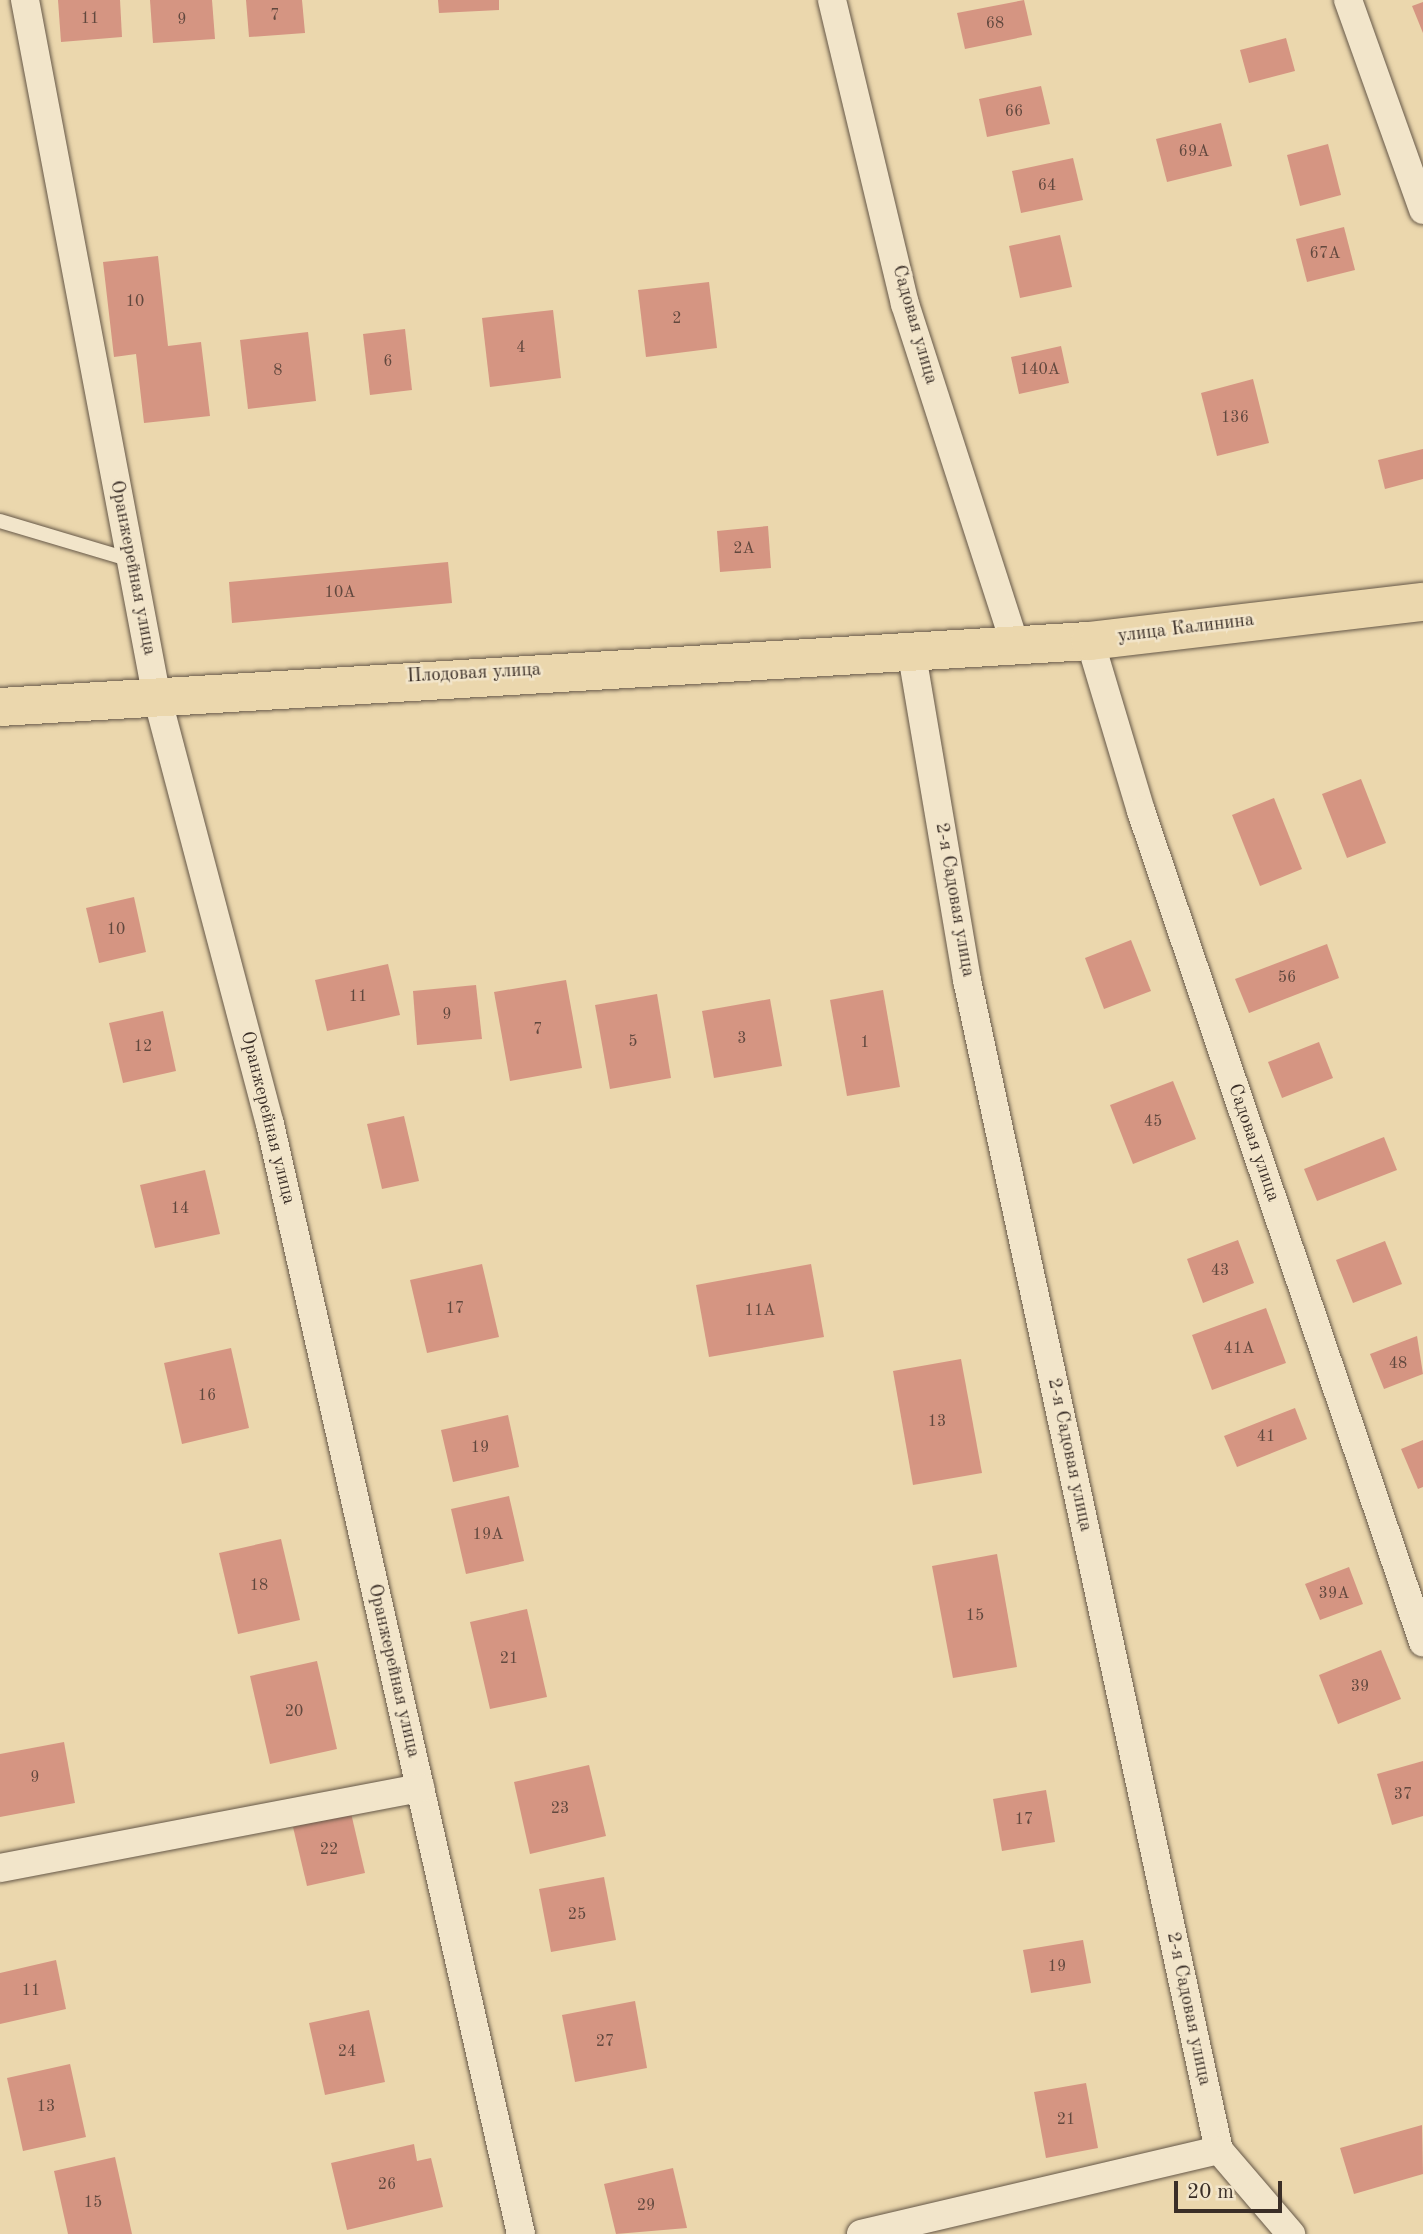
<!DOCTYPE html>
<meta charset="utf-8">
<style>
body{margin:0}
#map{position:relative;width:1423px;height:2234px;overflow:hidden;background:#ebd7ad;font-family:"Old Standard TT",serif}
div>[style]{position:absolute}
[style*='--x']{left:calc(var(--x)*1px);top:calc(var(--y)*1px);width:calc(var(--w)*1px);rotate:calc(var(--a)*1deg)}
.building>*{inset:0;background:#d59582}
.roads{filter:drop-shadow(0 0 2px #665848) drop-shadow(0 0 2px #665848)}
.service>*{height:14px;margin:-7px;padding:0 7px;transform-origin:7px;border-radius:7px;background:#f2e5ca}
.minor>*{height:28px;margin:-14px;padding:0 14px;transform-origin:14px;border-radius:14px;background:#f2e5ca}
.primary>*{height:38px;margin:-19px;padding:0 19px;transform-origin:19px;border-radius:19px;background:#ebd7ad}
span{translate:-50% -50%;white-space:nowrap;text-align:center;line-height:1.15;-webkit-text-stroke:5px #f2e5ca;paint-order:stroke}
.number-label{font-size:16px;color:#61483e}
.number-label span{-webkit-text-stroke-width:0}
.street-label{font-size:19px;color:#3a2e27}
.scale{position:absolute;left:1174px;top:2181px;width:108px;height:32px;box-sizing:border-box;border:4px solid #3a2e27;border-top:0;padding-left:9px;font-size:21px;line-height:24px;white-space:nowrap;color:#3a2e27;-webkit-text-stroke:5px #f2e5ca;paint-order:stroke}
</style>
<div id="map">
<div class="building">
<i style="clip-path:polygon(58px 0,120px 0,122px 37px,61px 42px)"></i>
<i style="clip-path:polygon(150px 0,212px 0,215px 39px,153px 43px)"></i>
<i style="clip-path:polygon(246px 0,302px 0,305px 33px,249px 37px)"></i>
<i style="clip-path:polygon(438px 0,499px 0,499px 10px,439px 13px)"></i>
<i style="clip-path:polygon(1024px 0,1032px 35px,965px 49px,957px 13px)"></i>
<i style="clip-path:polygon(1423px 2px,1423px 33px,1412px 6px)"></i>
<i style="clip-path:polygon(1286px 38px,1295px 71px,1249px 83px,1240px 50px)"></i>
<i style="clip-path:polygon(1041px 86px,1050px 124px,987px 137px,979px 99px)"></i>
<i style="clip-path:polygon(1221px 123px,1232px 166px,1167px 182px,1156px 139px)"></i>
<i style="clip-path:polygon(1328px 144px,1341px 195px,1300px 206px,1287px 155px)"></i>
<i style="clip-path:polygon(1073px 158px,1083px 200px,1021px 213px,1012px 171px)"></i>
<i style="clip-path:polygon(1344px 227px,1355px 270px,1307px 282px,1296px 239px)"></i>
<i style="clip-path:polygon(1060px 235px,1072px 287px,1020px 298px,1009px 246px)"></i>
<i style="clip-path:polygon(158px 256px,168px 346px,201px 342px,210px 416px,144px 423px,136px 354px,114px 357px,103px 262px)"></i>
<i style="clip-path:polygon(709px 282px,717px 348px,646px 357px,638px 290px)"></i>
<i style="clip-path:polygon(553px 310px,561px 378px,490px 387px,482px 318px)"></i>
<i style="clip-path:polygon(405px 329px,412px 390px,370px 395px,363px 334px)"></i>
<i style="clip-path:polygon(308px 332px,316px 401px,248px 409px,240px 340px)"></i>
<i style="clip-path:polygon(1061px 346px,1069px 383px,1019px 394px,1011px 357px)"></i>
<i style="clip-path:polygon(1253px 379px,1269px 443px,1217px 456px,1201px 393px)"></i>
<i style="clip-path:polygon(1423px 449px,1423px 479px,1385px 489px,1378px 460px)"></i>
<i style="clip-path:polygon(768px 526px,771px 568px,720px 572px,717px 531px)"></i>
<i style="clip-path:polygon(448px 562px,452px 603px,232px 623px,229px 582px)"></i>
<i style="clip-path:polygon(1361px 779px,1386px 843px,1347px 858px,1322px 794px)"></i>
<i style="clip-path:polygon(1274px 798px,1302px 869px,1260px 886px,1232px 815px)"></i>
<i style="clip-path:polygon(134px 897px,146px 952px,99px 963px,86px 908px)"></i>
<i style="clip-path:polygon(1131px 940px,1151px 991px,1104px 1009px,1085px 958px)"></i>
<i style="clip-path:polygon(1327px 944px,1339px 978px,1249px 1013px,1235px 979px)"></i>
<i style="clip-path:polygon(388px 964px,400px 1015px,327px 1031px,315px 980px)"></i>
<i style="clip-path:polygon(566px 980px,582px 1068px,510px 1081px,494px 992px)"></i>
<i style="clip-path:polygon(476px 985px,482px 1039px,417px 1045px,413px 991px)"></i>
<i style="clip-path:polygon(883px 990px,900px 1087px,847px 1096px,830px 1000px)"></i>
<i style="clip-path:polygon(657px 994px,671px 1078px,610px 1089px,595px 1005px)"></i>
<i style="clip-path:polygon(770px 999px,782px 1066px,714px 1078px,702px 1011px)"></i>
<i style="clip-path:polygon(163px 1011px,176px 1071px,123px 1083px,109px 1023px)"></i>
<i style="clip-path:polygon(1319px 1042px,1333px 1078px,1282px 1098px,1268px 1062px)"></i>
<i style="clip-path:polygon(1173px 1081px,1196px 1139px,1133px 1164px,1110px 1105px)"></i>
<i style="clip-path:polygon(404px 1116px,419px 1181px,382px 1189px,367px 1124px)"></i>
<i style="clip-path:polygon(1384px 1137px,1397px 1170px,1317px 1201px,1304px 1169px)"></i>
<i style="clip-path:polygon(205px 1170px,220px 1234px,155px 1248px,140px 1185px)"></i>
<i style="clip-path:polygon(1238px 1240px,1254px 1283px,1203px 1303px,1187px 1259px)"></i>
<i style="clip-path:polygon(1385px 1241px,1402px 1284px,1353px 1303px,1336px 1260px)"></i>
<i style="clip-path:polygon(482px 1264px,499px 1337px,427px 1353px,410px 1280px)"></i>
<i style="clip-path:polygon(811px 1264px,824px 1337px,709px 1357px,696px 1285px)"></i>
<i style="clip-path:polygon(1266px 1308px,1286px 1363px,1212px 1390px,1192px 1335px)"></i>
<i style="clip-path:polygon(1417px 1336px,1423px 1374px,1384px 1389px,1370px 1354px)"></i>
<i style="clip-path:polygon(231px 1348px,249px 1428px,182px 1444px,164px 1363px)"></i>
<i style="clip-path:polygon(961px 1359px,982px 1473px,913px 1485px,893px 1371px)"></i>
<i style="clip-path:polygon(1295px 1408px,1307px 1439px,1237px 1467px,1224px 1436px)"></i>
<i style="clip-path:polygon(508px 1415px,519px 1467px,453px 1482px,441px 1430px)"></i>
<i style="clip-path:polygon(1423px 1440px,1423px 1487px,1418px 1489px,1401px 1449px)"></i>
<i style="clip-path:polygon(509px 1496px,524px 1561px,466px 1574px,451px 1509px)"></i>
<i style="clip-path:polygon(281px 1539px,300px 1620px,238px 1634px,219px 1553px)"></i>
<i style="clip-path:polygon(997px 1554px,1017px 1667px,953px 1678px,932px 1566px)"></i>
<i style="clip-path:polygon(1349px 1567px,1363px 1604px,1320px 1620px,1305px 1584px)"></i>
<i style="clip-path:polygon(527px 1609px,547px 1697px,490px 1709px,470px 1622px)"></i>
<i style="clip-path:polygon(1381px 1650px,1401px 1699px,1338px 1724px,1319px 1675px)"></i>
<i style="clip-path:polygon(317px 1661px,337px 1749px,270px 1764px,250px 1676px)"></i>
<i style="clip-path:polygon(64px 1742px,75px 1803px,0 1817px,0 1754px)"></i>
<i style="clip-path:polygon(1423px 1761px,1423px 1816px,1392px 1825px,1377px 1774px)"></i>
<i style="clip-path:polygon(589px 1765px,606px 1836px,530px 1854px,514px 1782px)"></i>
<i style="clip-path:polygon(1046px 1790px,1055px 1842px,1002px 1851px,993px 1799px)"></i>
<i style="clip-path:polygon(351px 1813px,365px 1873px,307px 1886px,293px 1827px)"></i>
<i style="clip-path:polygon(604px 1877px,616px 1940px,551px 1952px,539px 1889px)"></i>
<i style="clip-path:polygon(1083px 1940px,1091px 1983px,1031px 1993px,1023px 1950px)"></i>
<i style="clip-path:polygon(56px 1960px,66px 2009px,0 2024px,0 1973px)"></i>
<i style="clip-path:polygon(635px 2001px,647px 2068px,575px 2082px,562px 2015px)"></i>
<i style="clip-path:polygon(369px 2010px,385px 2082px,325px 2095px,309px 2023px)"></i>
<i style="clip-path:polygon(70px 2064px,86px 2137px,23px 2151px,7px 2078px)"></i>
<i style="clip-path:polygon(1086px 2083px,1098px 2148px,1046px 2158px,1034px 2092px)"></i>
<i style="clip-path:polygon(1422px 2125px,1423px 2174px,1354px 2194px,1340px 2148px)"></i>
<i style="clip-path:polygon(414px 2144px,417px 2161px,431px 2158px,443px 2207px,347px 2230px,331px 2163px)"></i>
<i style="clip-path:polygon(115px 2157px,132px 2234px,68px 2234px,54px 2171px)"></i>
<i style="clip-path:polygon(673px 2168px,687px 2228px,616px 2234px,604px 2184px)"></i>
</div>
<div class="roads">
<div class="service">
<i style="--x:0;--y:521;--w:137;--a:16.6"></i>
</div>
<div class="minor">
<i style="--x:25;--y:0;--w:705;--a:79.3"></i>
<i style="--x:156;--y:693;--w:446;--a:75.2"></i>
<i style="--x:270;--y:1124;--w:1138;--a:77.26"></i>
<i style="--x:832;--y:0;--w:313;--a:76.5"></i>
<i style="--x:905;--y:304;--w:357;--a:72.1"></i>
<i style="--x:1348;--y:0;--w:223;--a:70.3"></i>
<i style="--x:1090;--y:641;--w:177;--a:73.3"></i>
<i style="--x:1141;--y:811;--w:878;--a:71.26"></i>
<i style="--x:911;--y:649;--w:336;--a:80.4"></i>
<i style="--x:967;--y:980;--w:1197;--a:77.85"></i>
<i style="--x:1219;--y:2150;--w:111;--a:49.4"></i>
<i style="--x:0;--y:1868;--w:428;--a:-10.8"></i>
<i style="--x:861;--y:2234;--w:368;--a:-13.2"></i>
</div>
<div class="primary">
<i style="--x:0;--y:707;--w:1092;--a:-3.47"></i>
<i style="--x:1090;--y:641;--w:335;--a:-6.7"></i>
</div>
</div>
<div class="number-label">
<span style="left:275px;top:16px">7</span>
<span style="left:90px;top:19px">11</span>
<span style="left:182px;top:20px">9</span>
<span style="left:995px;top:24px">68</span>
<span style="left:1014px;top:112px">66</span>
<span style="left:1194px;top:152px">69А</span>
<span style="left:1047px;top:186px">64</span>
<span style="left:1325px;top:254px">67А</span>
<span style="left:135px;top:302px">10</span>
<span style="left:677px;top:319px">2</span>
<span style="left:521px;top:348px">4</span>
<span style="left:388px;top:362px">6</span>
<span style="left:1040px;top:370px">140А</span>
<span style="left:278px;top:371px">8</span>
<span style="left:1235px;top:418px">136</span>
<span style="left:744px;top:549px">2А</span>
<span style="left:340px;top:593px">10А</span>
<span style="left:116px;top:930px">10</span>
<span style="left:1287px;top:978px">56</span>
<span style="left:358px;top:997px">11</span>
<span style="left:447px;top:1015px">9</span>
<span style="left:538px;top:1030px">7</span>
<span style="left:742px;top:1039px">3</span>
<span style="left:633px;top:1042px">5</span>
<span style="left:865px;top:1043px">1</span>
<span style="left:143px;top:1047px">12</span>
<span style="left:1153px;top:1122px">45</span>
<span style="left:180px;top:1209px">14</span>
<span style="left:1220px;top:1271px">43</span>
<span style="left:455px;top:1309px">17</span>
<span style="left:760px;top:1311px">11А</span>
<span style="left:1239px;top:1349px">41А</span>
<span style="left:1398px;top:1364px">48</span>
<span style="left:207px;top:1396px">16</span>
<span style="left:937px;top:1422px">13</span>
<span style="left:1266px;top:1437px">41</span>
<span style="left:480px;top:1448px">19</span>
<span style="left:488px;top:1535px">19А</span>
<span style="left:259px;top:1586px">18</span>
<span style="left:1334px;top:1594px">39А</span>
<span style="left:975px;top:1616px">15</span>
<span style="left:509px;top:1659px">21</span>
<span style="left:1360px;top:1687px">39</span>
<span style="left:294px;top:1712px">20</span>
<span style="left:35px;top:1778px">9</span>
<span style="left:1403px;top:1795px">37</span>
<span style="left:560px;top:1809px">23</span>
<span style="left:1024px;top:1820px">17</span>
<span style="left:329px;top:1850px">22</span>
<span style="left:577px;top:1915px">25</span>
<span style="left:1057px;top:1967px">19</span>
<span style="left:31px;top:1991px">11</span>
<span style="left:605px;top:2042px">27</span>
<span style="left:347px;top:2052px">24</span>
<span style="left:46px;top:2107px">13</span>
<span style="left:1066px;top:2120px">21</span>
<span style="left:387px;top:2185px">26</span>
<span style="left:93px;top:2203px">15</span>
<span style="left:646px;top:2206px">29</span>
</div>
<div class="street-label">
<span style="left:914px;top:325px;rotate:74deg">Садовая улица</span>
<span style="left:132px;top:568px;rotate:79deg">Оранжерейная улица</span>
<span style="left:1186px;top:629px;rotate:-7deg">улица Калинина</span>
<span style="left:474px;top:674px;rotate:-3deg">Плодовая улица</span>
<span style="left:954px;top:900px;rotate:80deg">2-я Садовая улица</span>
<span style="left:267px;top:1118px;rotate:76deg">Оранжерейная улица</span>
<span style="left:1253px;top:1143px;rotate:71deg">Садовая улица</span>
<span style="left:1069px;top:1455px;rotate:78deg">2-я Садовая улица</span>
<span style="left:393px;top:1671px;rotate:77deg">Оранжерейная улица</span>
<span style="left:1188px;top:2009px;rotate:78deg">2-я Садовая улица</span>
</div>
<div class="scale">20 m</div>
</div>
